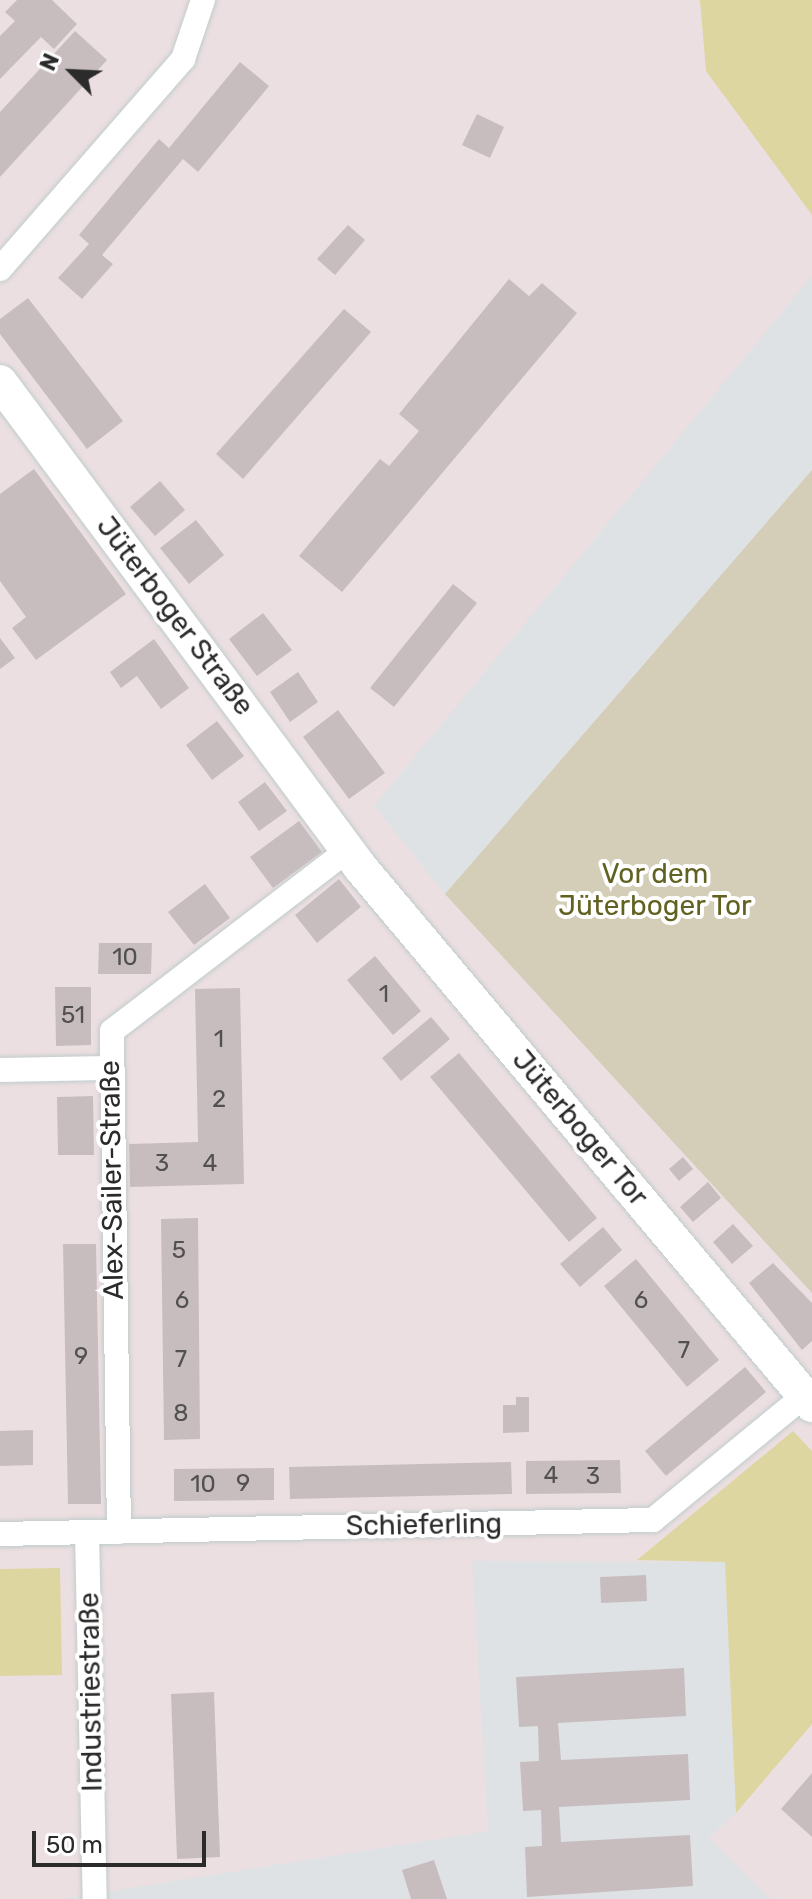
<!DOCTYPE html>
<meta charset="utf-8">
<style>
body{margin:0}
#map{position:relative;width:812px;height:1899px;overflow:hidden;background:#ecdfe1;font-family:Rubik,sans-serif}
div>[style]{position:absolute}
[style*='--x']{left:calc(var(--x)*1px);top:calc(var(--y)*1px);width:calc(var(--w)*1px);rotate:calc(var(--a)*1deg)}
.industrial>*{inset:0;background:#dee2e5}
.green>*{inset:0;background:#ddd6a0}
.cemetery>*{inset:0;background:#d4cdb7}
.building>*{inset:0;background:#c7bdbf}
.roads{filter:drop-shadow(0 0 2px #c0cccc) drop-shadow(0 0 2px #c0cccc)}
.minor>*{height:24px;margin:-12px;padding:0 12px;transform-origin:12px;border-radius:12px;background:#fff}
.secondary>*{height:34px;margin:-17px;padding:0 17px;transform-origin:17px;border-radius:17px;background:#fff}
span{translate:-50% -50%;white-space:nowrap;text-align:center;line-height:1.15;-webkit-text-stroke:8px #fff;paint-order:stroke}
.number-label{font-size:24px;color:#525050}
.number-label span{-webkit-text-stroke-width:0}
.street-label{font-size:28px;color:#2b2b2b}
.park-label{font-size:28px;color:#616221}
.north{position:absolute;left:32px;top:32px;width:80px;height:80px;-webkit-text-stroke:6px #fff;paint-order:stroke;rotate:294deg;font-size:22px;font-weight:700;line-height:32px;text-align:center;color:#2b2b2b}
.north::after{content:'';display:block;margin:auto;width:28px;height:36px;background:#2b2b2b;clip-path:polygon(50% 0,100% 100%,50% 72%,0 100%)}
.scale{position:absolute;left:32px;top:1831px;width:174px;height:36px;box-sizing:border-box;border:4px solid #2b2b2b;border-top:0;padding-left:10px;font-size:24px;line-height:28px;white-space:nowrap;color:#2b2b2b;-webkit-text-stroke:6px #fff;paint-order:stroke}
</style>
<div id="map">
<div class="industrial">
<i style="clip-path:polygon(812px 276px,812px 470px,445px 894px,374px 806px)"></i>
<i style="clip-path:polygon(472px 1561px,726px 1562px,736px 1813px,709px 1838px,771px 1899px,62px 1899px,488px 1831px)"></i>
</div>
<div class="green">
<i style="clip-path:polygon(700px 0,812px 0,812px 215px,706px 71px)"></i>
<i style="clip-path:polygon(793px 1431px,812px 1451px,812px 1724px,736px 1813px,725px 1562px,637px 1560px)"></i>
<i style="clip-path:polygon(60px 1568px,62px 1675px,0 1676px,0 1569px)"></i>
</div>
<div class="cemetery">
<i style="clip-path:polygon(812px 470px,812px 1293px,445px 894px)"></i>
</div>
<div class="building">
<i style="clip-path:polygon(17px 0,52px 0,77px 24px,54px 49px,41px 37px,0 79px,0 36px,15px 21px,5px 12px)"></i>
<i style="clip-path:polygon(75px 31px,107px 60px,0 177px,0 112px)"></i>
<i style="clip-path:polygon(240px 62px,269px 86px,198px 172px,183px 159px,102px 255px,113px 264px,82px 299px,58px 278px,89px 244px,79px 235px,159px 139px,169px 148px)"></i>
<i style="clip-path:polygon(477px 114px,504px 127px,490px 158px,462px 145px)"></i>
<i style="clip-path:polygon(348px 225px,365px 240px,335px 275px,317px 259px)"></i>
<i style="clip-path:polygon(509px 279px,529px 296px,542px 283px,577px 313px,342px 592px,299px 556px,380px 459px,389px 466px,419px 431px,399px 414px)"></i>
<i style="clip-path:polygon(28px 298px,123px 421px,87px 449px,0 334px,0 319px)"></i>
<i style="clip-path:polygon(344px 309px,371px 332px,243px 479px,216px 454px)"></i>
<i style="clip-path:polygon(34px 469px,126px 594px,36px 660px,12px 628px,26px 617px,0 581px,0 494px)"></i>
<i style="clip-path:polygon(160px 481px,185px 510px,155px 536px,130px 507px)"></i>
<i style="clip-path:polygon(196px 520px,224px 555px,189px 584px,160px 548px)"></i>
<i style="clip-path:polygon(453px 584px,477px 603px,394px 707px,370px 688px)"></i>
<i style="clip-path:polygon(263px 613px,292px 650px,257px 676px,229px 639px)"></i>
<i style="clip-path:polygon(0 638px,15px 658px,0 669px)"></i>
<i style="clip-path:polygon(154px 639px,189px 688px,161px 709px,137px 676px,121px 688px,110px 672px)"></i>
<i style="clip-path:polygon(298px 672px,318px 702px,290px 722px,270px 692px)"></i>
<i style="clip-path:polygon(338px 710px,385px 773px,349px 799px,303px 737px)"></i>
<i style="clip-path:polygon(217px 721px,244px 756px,212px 780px,186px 745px)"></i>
<i style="clip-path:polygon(265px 782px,287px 811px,259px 831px,238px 802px)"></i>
<i style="clip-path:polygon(299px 821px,322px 852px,273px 888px,250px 857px)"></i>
<i style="clip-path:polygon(339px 879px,361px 907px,317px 943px,295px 915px)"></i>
<i style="clip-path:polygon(205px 884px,230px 918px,194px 945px,168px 912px)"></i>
<i style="clip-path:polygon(99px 943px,152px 943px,151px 974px,98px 974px)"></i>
<i style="clip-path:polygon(375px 956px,421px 1011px,393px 1035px,347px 980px)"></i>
<i style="clip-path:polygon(55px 987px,91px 987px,91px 1045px,56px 1046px)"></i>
<i style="clip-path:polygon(240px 988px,244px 1184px,130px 1187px,129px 1144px,198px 1142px,195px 989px)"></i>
<i style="clip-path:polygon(431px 1017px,450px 1039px,401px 1081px,382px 1058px)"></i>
<i style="clip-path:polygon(459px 1053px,597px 1218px,569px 1242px,430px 1077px)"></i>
<i style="clip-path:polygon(93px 1096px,94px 1155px,58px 1155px,57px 1097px)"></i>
<i style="clip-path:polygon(683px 1157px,693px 1169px,679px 1181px,669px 1169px)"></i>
<i style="clip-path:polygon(708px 1182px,721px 1198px,693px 1222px,680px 1207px)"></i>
<i style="clip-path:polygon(198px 1218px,200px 1439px,164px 1440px,161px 1219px)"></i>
<i style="clip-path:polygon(733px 1224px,753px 1246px,732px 1264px,713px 1242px)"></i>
<i style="clip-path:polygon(603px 1227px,622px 1250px,580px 1287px,560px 1264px)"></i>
<i style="clip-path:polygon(63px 1244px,96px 1244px,101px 1504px,68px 1504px)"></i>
<i style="clip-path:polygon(636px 1259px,719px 1360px,687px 1387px,604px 1286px)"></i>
<i style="clip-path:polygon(773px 1263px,812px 1303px,812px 1341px,802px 1350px,749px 1283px)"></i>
<i style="clip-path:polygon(745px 1367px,766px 1392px,666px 1476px,645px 1451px)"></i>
<i style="clip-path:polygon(516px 1397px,529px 1397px,529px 1432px,503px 1433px,503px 1405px,516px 1405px)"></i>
<i style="clip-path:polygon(33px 1430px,33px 1465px,0 1466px,0 1431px)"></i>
<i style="clip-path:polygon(620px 1460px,621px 1493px,526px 1494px,526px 1461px)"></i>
<i style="clip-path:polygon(511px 1462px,512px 1494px,290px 1499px,289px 1467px)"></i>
<i style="clip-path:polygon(274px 1468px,274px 1500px,174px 1501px,174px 1469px)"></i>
<i style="clip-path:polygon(646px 1575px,647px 1601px,601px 1603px,600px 1577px)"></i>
<i style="clip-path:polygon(684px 1668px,686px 1716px,558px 1723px,561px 1760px,688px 1754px,690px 1800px,559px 1807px,561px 1842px,690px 1835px,693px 1886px,527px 1897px,525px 1847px,542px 1846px,541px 1810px,523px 1811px,520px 1762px,539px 1761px,538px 1726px,519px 1727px,516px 1677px)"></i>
<i style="clip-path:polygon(214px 1692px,220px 1857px,177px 1859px,171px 1694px)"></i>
<i style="clip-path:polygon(812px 1773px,812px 1837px,781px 1809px)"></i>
<i style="clip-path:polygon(434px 1860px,447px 1899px,411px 1899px,402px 1870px)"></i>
</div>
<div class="roads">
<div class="minor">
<i style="--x:0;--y:269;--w:279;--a:-48.9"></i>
<i style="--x:183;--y:59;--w:62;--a:-71.3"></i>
<i style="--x:0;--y:1070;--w:109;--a:-1.1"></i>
<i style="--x:87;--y:1532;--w:367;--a:88.8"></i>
<i style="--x:119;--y:1532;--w:501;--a:-90.8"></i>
<i style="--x:112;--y:1031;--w:297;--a:-37.5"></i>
<i style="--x:0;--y:1534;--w:653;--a:-1.23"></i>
<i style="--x:653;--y:1520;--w:195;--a:-39.4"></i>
</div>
<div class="secondary">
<i style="--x:0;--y:382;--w:604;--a:53.41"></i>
<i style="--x:360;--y:867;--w:703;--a:49.96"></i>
</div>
</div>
<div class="number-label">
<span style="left:125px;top:958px">10</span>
<span style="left:384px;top:995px">1</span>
<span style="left:73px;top:1016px">51</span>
<span style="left:219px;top:1040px">1</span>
<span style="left:219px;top:1100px">2</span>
<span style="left:162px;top:1164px">3</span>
<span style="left:210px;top:1164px">4</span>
<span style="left:179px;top:1251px">5</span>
<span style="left:182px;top:1301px">6</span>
<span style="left:641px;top:1301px">6</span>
<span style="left:684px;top:1351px">7</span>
<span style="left:81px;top:1357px">9</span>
<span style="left:181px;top:1360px">7</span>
<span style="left:181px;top:1414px">8</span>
<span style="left:551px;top:1476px">4</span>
<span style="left:593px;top:1477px">3</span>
<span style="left:243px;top:1484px">9</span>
<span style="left:203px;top:1485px">10</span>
</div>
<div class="street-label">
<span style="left:175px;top:616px;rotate:53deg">Jüterboger Straße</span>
<span style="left:580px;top:1128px;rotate:50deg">Jüterboger Tor</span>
<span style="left:112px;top:1180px;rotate:-91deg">Alex-Sailer-Straße</span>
<span style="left:424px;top:1525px;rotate:-1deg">Schieferling</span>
<span style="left:91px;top:1692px;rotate:-91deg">Industriestraße</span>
</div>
<div class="park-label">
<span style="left:655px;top:890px">Vor dem<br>Jüterboger Tor</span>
</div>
<div class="north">N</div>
<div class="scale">50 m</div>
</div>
